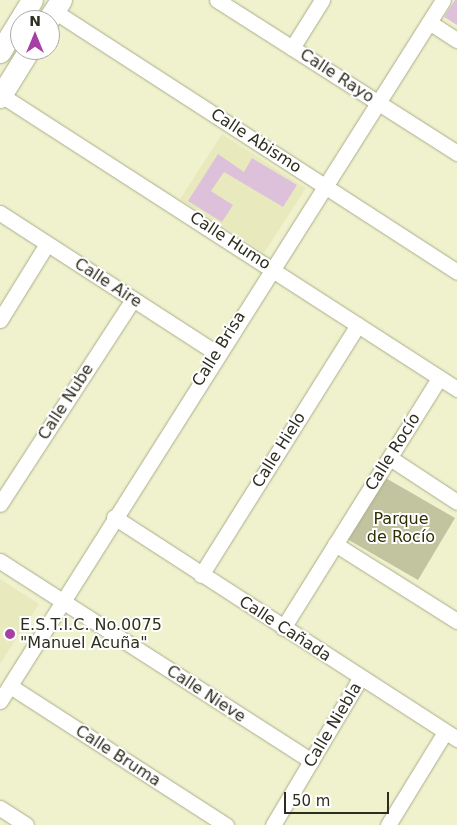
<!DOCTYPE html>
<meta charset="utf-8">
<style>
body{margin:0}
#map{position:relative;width:457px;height:825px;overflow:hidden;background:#f0f2ce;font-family:"DejaVu Sans",sans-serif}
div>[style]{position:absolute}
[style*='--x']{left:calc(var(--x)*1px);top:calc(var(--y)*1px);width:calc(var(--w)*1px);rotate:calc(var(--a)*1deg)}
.built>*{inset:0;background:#e8eabe}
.green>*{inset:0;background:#c2c4a0}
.building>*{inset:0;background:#ddc1db}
.roads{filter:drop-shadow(0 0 1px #abac8a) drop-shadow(0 0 1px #abac8a)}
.street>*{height:15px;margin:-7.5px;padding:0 7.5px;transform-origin:7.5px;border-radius:7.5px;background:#fff}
.secondary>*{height:21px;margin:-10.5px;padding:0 10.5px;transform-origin:10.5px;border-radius:10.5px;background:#fff}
.dots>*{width:14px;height:14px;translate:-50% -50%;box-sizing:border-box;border:2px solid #fff;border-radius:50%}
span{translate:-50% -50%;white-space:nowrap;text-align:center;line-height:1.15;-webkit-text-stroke:4px #fff;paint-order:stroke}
.street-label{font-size:16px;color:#2e2e20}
.park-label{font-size:16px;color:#2e2e00}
.poi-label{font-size:16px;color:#2e2e20}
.left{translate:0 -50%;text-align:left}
.north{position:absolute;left:10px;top:10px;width:50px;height:50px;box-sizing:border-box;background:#fff;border:1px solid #ababa6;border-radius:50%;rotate:0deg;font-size:14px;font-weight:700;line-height:20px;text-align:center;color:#2e2e20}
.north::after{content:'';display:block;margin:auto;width:18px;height:22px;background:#a640a5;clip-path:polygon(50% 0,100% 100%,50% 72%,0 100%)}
.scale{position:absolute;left:284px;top:792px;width:105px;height:22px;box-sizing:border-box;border:2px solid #2e2e20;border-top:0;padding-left:6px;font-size:15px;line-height:18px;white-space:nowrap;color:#2e2e20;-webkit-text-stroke:4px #fff;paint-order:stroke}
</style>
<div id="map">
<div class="built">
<i style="clip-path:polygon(222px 134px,306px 188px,264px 253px,180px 199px)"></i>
<i style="clip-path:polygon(0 579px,39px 604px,0 664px)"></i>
</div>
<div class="green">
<i style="clip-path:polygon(384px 477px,455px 518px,418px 580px,347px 539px)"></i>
</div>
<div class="building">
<i style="clip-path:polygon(455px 0,457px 0,457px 25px,444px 17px)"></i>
<i style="clip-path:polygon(218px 154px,244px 172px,252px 158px,297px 185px,283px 207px,224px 172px,211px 191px,233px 205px,222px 222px,188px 201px)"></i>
</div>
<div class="roads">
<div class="street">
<i style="--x:217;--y:0;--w:285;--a:32.5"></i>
<i style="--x:54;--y:11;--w:480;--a:32.9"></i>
<i style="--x:429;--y:22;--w:33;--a:33"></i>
<i style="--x:292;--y:48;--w:57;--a:-58"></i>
<i style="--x:1;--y:95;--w:543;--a:32.81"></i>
<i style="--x:0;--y:213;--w:257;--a:32.9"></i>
<i style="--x:0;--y:320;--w:89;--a:-58.3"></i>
<i style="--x:390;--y:458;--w:80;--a:33.3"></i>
<i style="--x:0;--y:504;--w:244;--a:-57"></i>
<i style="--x:114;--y:517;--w:409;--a:32.9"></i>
<i style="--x:335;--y:544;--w:144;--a:32.3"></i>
<i style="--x:0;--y:561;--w:370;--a:32.7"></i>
<i style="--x:201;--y:575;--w:295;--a:-57.9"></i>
<i style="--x:283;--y:628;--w:295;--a:-58"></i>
<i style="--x:10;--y:686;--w:257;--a:32.8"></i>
<i style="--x:0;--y:701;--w:829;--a:-57.71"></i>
<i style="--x:0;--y:808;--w:31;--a:33"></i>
<i style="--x:273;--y:825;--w:172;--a:-59.3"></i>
<i style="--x:388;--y:825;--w:109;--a:-58.5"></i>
</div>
<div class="secondary">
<i style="--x:48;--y:20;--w:24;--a:-57"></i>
<i style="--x:0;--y:52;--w:61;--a:-58.4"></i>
<i style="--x:0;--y:97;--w:55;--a:-58.3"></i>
</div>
</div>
<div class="dots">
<i style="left:10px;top:634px;background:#a640a5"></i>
</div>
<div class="street-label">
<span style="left:337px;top:76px;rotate:33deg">Calle Rayo</span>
<span style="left:256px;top:141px;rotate:33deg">Calle Abismo</span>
<span style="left:230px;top:241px;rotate:33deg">Calle Humo</span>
<span style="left:108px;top:283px;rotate:33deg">Calle Aire</span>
<span style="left:219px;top:349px;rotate:-58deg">Calle Brisa</span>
<span style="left:66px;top:402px;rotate:-57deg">Calle Nube</span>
<span style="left:279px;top:450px;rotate:-58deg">Calle Hielo</span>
<span style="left:393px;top:452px;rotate:-58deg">Calle Rocío</span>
<span style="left:285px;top:629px;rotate:33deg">Calle Cañada</span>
<span style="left:206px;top:694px;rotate:33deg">Calle Nieve</span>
<span style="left:333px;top:725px;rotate:-59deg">Calle Niebla</span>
<span style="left:118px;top:756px;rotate:33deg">Calle Bruma</span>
</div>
<div class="park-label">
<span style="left:401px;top:528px">Parque<br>de Rocío</span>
</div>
<div class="poi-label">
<span class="left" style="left:20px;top:634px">E.S.T.I.C. No.0075<br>"Manuel Acuña"</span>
</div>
<div class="north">N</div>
<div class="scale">50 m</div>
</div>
